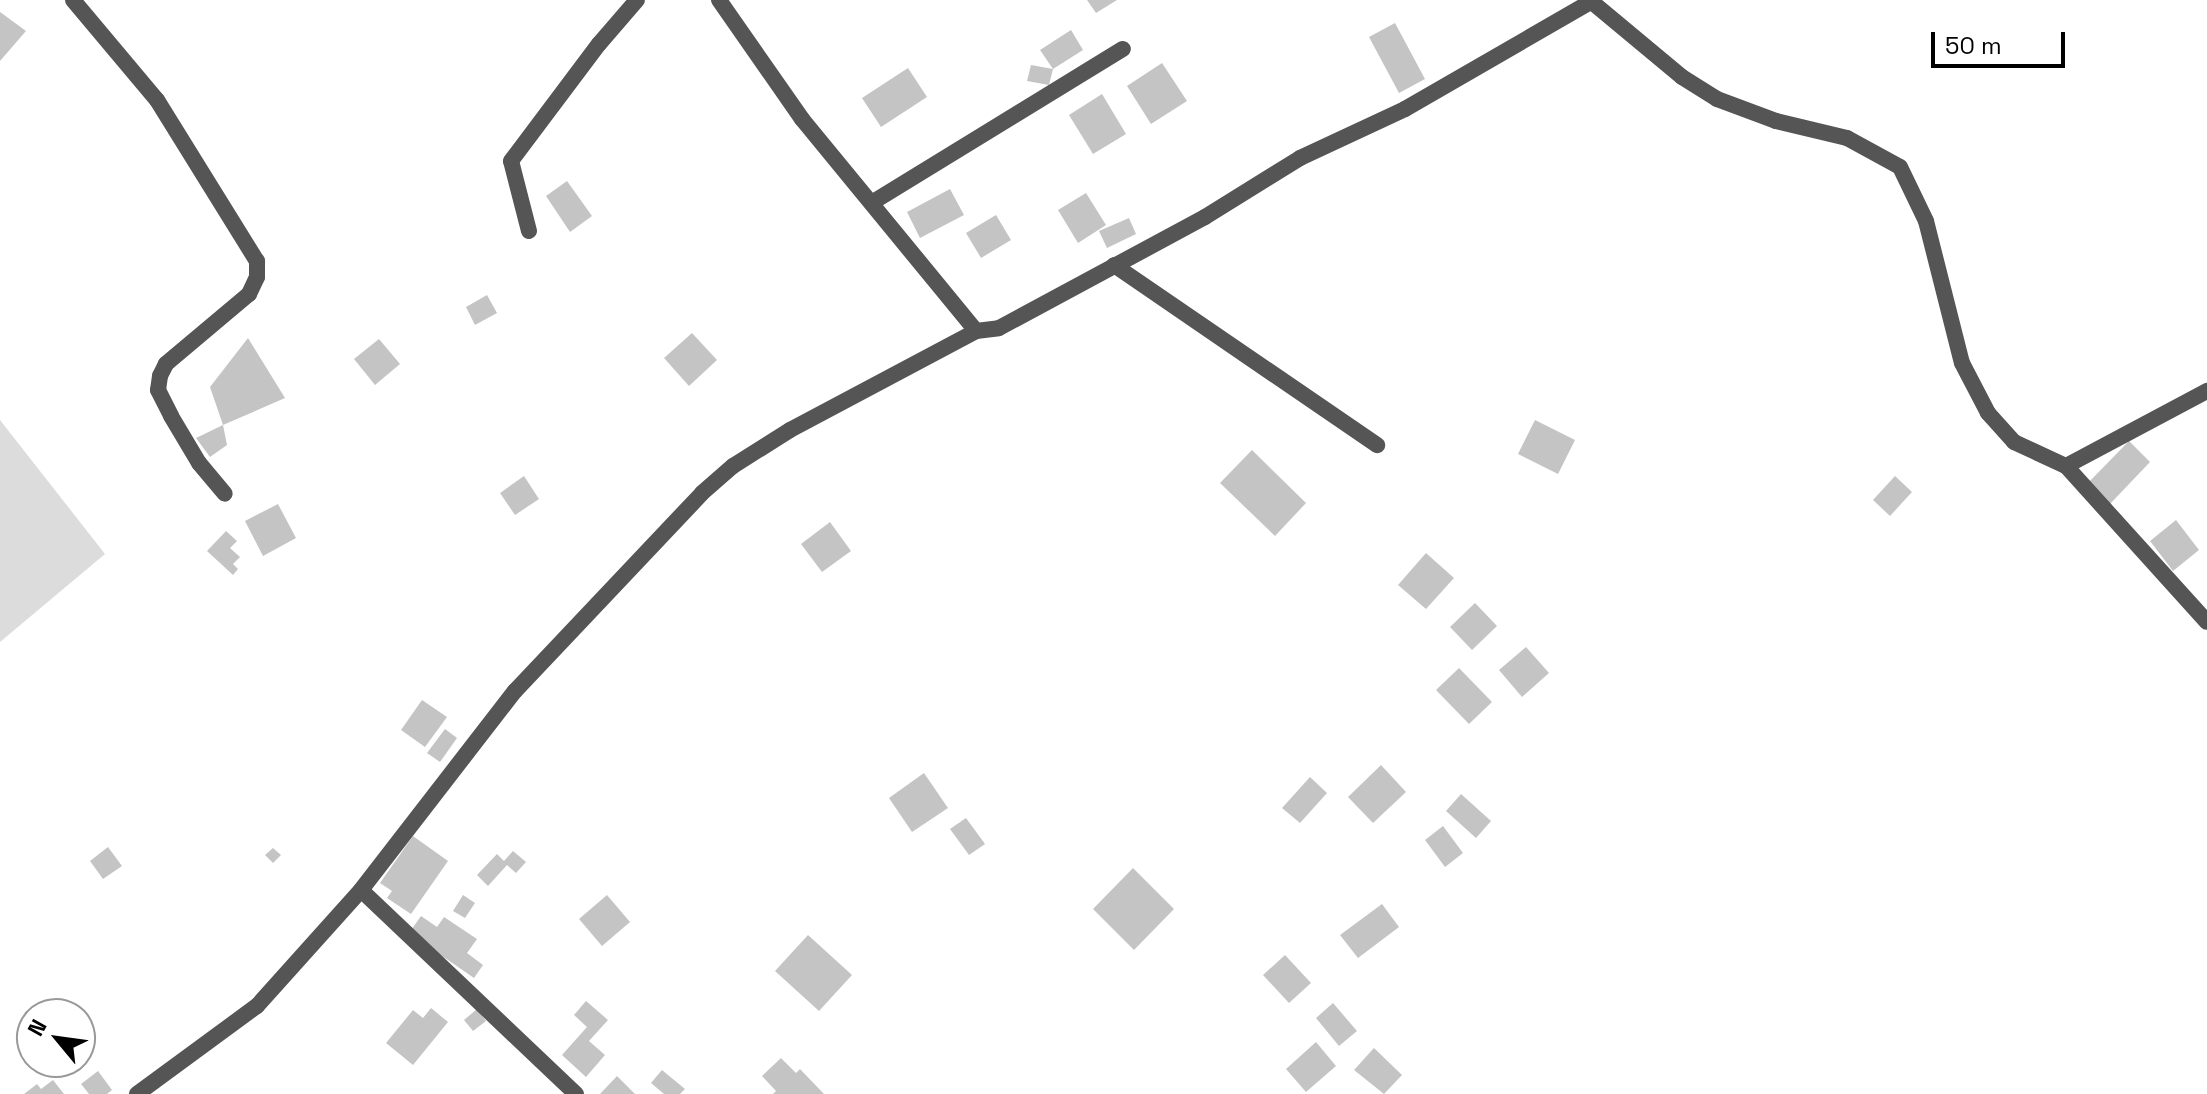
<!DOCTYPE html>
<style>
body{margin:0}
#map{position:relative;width:2207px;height:1094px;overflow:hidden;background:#fff;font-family:"Space Grotesk",sans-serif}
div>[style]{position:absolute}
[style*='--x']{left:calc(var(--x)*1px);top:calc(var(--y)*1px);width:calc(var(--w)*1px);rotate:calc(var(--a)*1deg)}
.green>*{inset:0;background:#dcdcdc}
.building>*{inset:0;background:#c4c4c4}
.street>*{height:16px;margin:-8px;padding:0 8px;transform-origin:8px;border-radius:8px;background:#555}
span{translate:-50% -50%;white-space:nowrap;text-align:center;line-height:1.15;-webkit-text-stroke:7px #fff;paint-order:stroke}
.north{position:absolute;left:16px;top:998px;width:80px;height:80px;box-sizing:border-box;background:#fff;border:2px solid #999;border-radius:50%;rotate:299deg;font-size:22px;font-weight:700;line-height:32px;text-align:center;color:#000}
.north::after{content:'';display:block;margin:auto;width:28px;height:36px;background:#000;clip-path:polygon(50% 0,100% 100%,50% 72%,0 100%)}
.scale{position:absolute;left:1931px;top:32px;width:134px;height:36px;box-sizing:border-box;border:4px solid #000;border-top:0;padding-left:10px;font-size:24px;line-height:28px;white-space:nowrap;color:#000;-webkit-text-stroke:6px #fff;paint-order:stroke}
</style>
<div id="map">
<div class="green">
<i style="clip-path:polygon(0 420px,105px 554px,0 642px)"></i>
</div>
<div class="building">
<i style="clip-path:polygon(1087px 0,1117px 0,1096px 13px)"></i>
<i style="clip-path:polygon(0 12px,26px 31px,0 61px)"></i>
<i style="clip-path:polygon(1395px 23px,1425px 79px,1399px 93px,1369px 37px)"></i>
<i style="clip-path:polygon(1071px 30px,1083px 50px,1053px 69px,1040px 50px)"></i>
<i style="clip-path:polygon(1162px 63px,1187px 101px,1151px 124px,1127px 86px)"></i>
<i style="clip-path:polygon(1031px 65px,1053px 69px,1049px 85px,1027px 81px)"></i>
<i style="clip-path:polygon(908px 68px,927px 97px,881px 127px,862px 98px)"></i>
<i style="clip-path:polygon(1102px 94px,1126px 134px,1093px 154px,1069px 115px)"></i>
<i style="clip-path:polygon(567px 181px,592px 216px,570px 232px,546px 196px)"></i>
<i style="clip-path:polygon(950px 189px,964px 215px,920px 238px,907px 212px)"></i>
<i style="clip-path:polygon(1086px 193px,1106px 225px,1078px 243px,1058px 210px)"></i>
<i style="clip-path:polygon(996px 215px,1011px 240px,981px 258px,966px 233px)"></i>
<i style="clip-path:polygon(1129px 218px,1136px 234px,1107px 248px,1099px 231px)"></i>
<i style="clip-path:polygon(487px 295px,497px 313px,475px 325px,466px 307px)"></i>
<i style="clip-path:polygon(692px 333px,717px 360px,689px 386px,664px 358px)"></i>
<i style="clip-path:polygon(248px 338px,285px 398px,223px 425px,210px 387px)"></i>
<i style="clip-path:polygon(379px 339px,400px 364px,375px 385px,354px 359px)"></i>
<i style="clip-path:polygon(1535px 420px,1575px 440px,1558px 474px,1518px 454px)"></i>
<i style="clip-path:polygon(223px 425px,227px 445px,210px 457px,196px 438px)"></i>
<i style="clip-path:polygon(2129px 441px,2150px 462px,2109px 505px,2087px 484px)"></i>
<i style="clip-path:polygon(1252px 450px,1306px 503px,1275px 536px,1220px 483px)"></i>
<i style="clip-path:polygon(524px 476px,539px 499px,515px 515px,500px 493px)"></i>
<i style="clip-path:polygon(1895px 476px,1912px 492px,1890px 516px,1873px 500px)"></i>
<i style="clip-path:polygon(278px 504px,296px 538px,263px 556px,245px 521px)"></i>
<i style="clip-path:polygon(2176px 520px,2199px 550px,2173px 571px,2150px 541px)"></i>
<i style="clip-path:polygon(830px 522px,851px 551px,822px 572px,801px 544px)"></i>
<i style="clip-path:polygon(226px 531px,237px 541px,230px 548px,240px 557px,233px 564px,238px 569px,233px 575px,207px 551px)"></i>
<i style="clip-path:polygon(1426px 553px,1454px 578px,1426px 609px,1398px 585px)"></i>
<i style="clip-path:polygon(1475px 603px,1497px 626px,1472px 650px,1450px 627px)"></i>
<i style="clip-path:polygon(1526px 647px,1549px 673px,1522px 697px,1499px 670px)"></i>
<i style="clip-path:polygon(1459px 668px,1492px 702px,1469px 724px,1436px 690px)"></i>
<i style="clip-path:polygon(422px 700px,447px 717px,425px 747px,401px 730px)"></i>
<i style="clip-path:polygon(445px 729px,457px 738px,440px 762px,427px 753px)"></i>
<i style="clip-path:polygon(1381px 765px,1406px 792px,1373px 823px,1348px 797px)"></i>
<i style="clip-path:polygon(924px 773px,948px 808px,912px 832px,889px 798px)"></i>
<i style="clip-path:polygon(1310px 777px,1327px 793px,1300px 823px,1282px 808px)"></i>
<i style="clip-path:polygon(1461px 794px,1491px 821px,1476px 838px,1446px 811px)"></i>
<i style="clip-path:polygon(966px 818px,985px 844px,969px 855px,950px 829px)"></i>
<i style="clip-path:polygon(1443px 826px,1463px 853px,1445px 867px,1425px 840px)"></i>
<i style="clip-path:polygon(413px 836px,448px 861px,411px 914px,387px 898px,392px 891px,380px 883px)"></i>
<i style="clip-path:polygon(108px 847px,122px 866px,103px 879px,90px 861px)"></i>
<i style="clip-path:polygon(273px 848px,281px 855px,273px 863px,265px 855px)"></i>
<i style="clip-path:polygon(513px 851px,526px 862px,516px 873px,507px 865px,488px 886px,477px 875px,497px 854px,504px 861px)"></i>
<i style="clip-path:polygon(1133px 868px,1174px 909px,1134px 950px,1093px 909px)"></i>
<i style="clip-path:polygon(463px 895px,475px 903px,465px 918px,453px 911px)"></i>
<i style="clip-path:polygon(607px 895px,630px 922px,602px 946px,579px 919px)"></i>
<i style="clip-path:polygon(1382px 904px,1399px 927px,1358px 958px,1340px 935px)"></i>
<i style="clip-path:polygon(421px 916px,437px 927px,444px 917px,477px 939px,467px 953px,483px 965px,474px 978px,409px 933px)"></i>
<i style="clip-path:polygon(808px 935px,852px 975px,819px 1011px,775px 971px)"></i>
<i style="clip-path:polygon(1285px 955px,1311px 983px,1289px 1003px,1263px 975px)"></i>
<i style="clip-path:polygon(586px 1001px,608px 1020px,589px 1041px,605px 1055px,586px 1077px,562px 1055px,587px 1027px,574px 1015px)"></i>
<i style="clip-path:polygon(1333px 1003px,1357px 1031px,1339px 1046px,1316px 1018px)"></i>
<i style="clip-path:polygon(431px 1008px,448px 1022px,413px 1065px,386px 1043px,413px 1010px,423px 1018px)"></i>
<i style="clip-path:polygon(477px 1009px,486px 1021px,473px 1031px,464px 1020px)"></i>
<i style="clip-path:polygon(1316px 1042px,1336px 1066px,1306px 1092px,1286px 1069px)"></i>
<i style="clip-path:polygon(1374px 1048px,1402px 1075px,1384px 1094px,1354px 1070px)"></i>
<i style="clip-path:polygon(781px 1058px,796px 1073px,800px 1069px,824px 1094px,773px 1094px,776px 1091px,762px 1076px)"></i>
<i style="clip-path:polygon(662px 1070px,685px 1089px,680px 1094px,664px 1094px,651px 1083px)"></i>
<i style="clip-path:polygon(98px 1071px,112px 1090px,107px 1094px,89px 1094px,81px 1084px)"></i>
<i style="clip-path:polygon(617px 1076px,635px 1094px,600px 1094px)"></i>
<i style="clip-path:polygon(53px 1080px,64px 1094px,24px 1094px,37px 1084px,41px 1089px)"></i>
</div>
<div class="street">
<i style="--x:73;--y:0;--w:131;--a:50"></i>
<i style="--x:157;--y:100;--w:190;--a:58.2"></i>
<i style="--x:257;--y:261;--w:16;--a:90"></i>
<i style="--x:257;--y:277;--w:19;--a:115"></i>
<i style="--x:249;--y:294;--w:109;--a:139.9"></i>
<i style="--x:166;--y:364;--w:13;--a:117"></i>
<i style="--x:160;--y:376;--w:14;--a:98"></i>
<i style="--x:158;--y:390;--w:29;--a:63"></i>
<i style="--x:171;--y:416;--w:55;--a:59.2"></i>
<i style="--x:199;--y:463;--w:40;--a:50"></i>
<i style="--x:719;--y:0;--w:145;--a:55.1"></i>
<i style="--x:802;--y:119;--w:274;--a:50.6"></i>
<i style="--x:1592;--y:2;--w:117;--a:39.8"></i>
<i style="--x:1682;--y:77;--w:41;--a:32.2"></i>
<i style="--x:1717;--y:99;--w:63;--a:20.4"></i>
<i style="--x:1776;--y:121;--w:73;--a:13.5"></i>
<i style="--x:1847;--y:138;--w:60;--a:28.7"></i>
<i style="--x:1900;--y:167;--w:60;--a:64.3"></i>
<i style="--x:1926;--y:221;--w:146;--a:75.8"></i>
<i style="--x:1962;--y:363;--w:56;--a:62.5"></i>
<i style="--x:1988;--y:413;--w:39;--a:48"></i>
<i style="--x:2014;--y:442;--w:57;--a:24.8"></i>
<i style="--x:2066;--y:466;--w:210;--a:47.9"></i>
<i style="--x:873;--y:202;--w:293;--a:-31.5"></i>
<i style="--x:529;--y:231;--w:72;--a:-104.4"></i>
<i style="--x:511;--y:161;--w:146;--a:-53.1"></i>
<i style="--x:599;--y:44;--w:58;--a:-49.2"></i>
<i style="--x:1114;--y:265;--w:319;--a:34.4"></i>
<i style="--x:2066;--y:466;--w:160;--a:-28"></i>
<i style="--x:137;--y:1094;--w:149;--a:-36.3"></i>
<i style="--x:257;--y:1006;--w:156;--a:-48.1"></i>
<i style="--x:576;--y:1094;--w:296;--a:-136.5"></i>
<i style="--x:361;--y:890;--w:252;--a:-52.3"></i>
<i style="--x:515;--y:691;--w:272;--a:-46.6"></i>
<i style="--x:702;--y:493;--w:41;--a:-41.1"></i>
<i style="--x:733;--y:466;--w:67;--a:-32.3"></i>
<i style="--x:790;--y:430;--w:211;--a:-28"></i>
<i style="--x:976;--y:331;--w:23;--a:-7"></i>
<i style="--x:999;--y:328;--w:234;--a:-28.3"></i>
<i style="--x:1205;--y:217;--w:112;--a:-31.8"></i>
<i style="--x:1300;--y:158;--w:116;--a:-25"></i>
<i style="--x:1405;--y:109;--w:218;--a:-30"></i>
</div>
<div class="north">N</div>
<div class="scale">50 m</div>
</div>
